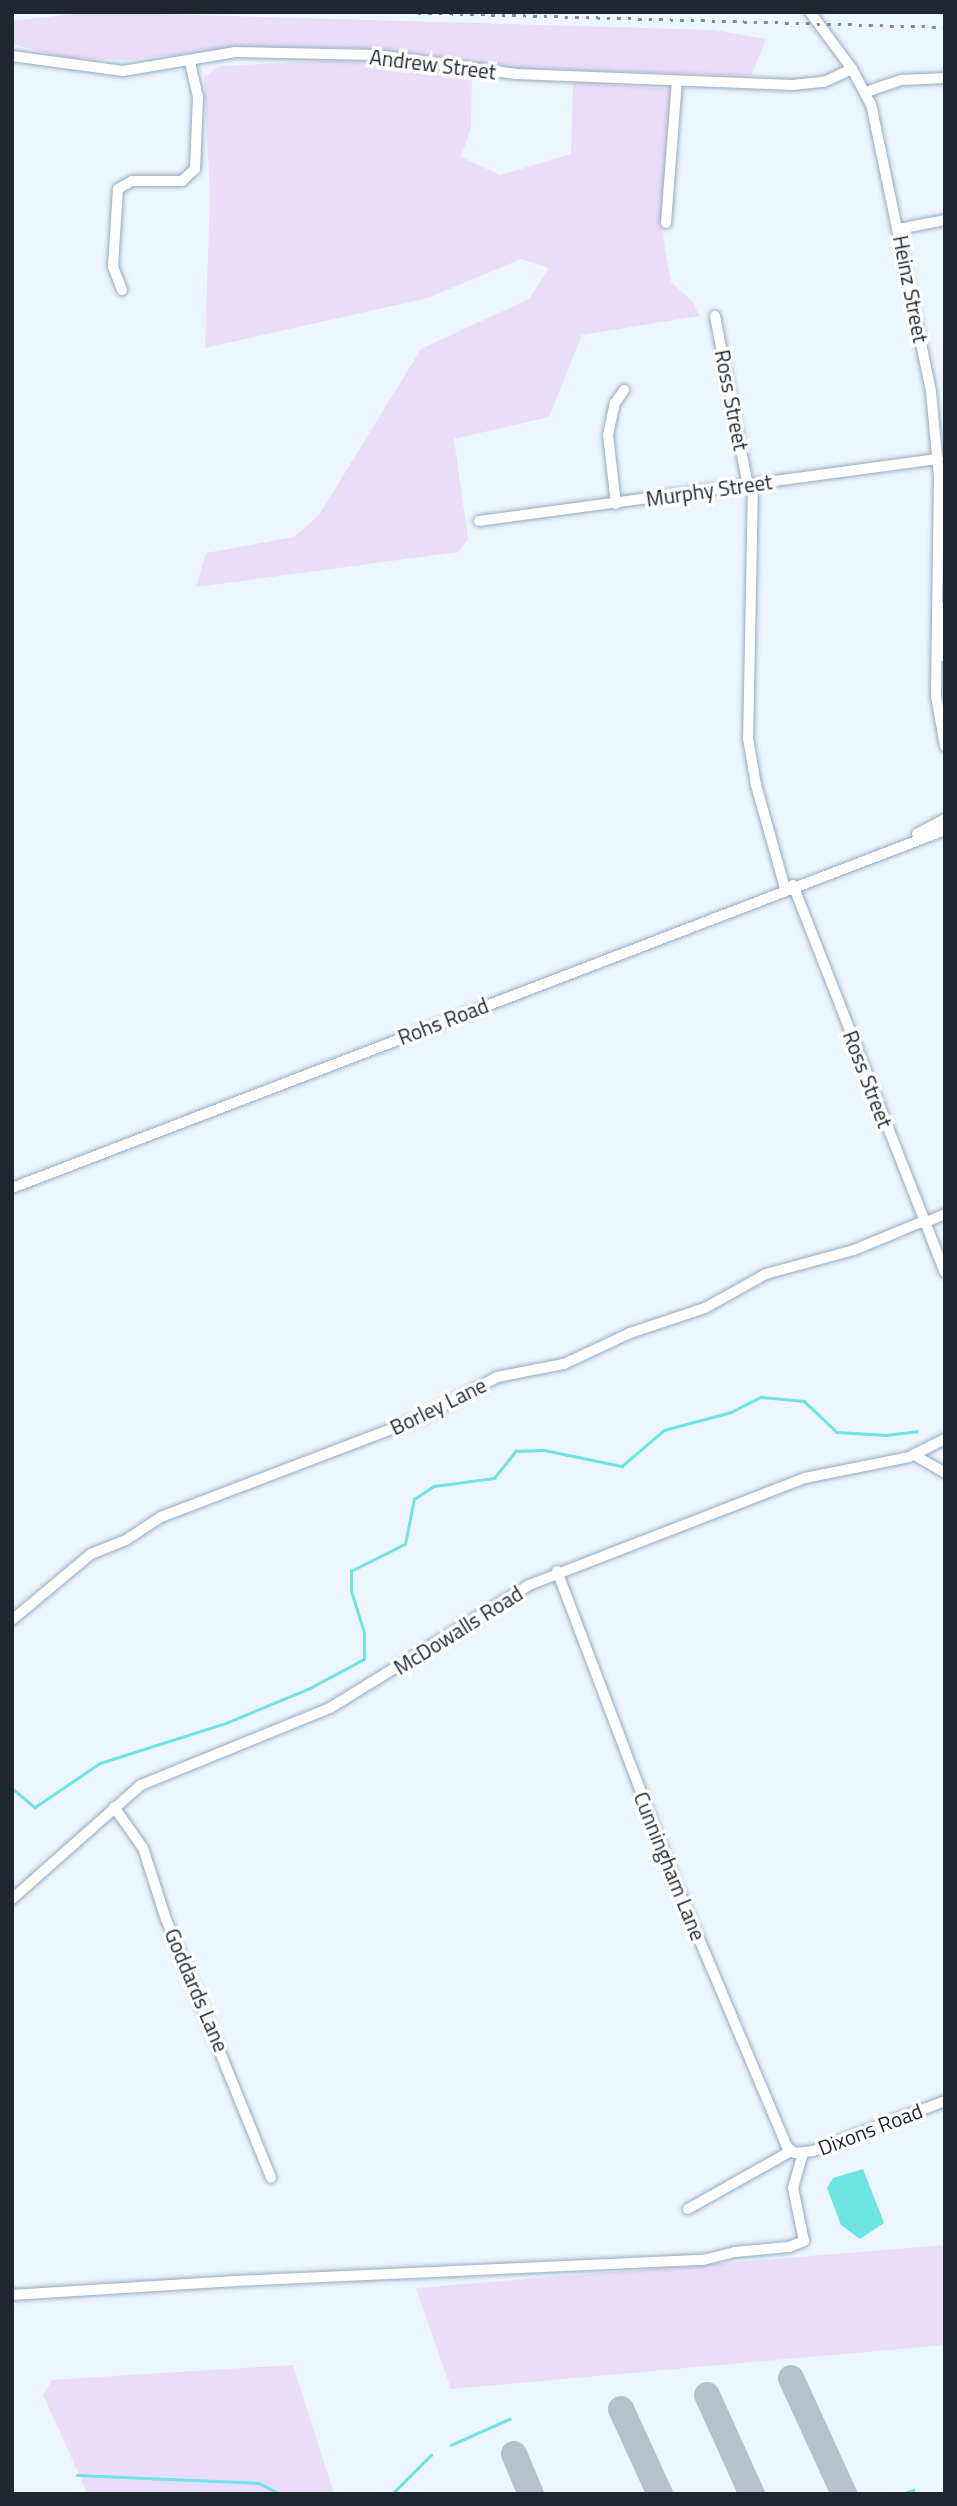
<!DOCTYPE html>
<style>
body{margin:0}
#map{position:relative;width:957px;height:2506px;overflow:hidden;background:#edf5fe;font-family:"Titillium Web",sans-serif}
div>[style]{position:absolute}
[style*='--x']{left:calc(var(--x)*1px);top:calc(var(--y)*1px);width:calc(var(--w)*1px);rotate:calc(var(--a)*1deg)}
.green>*{inset:0;background:#eaddfa}
.water>*{inset:0;background:#6ce5e3}
.stream>*{height:2.5px;margin:-1.25px;padding:0 1.25px;transform-origin:1.25px;border-radius:1.25px;background:#6ce5e3}
.taxiway>*{height:26px;margin:-13px;padding:0 13px;transform-origin:13px;border-radius:13px;background:#b8c0c8}
.roads{filter:drop-shadow(0 0 2px #96aabe) drop-shadow(0 0 2px #96aabe)}
.minor>*{height:10px;margin:-5px;padding:0 5px;transform-origin:5px;border-radius:5px;background:#fff}
.rail>*{height:2.5px;margin-top:-1.25px;transform-origin:0;background:repeating-linear-gradient(90deg,#838a93 0 3.5px,transparent 0 10.5px)}
span{translate:-50% -50%;white-space:nowrap;text-align:center;line-height:1.15;-webkit-text-stroke:7px #fff;paint-order:stroke}
.street-label{font-size:21px;color:#1f262e}
.frame{position:absolute;inset:0;border:14px solid #1f262e;pointer-events:none}
</style>
<div id="map">
<div class="green">
<i style="clip-path:polygon(90px 12px,714px 30px,766px 39px,751px 76px,509px 68px,359px 48px,229px 48px,129px 60px,67px 58px,12px 44px,12px 21px)"></i>
<i style="clip-path:polygon(339px 60px,421px 65px,472px 79px,471px 127px,461px 157px,500px 175px,571px 154px,573px 82px,671px 89px,661px 214px,665px 249px,671px 282px,693px 302px,699px 316px,582px 335px,549px 417px,454px 439px,468px 539px,458px 552px,196px 587px,206px 553px,294px 537px,319px 515px,421px 349px,529px 299px,549px 268px,521px 259px,428px 298px,205px 348px,210px 195px,204px 77px,219px 66px)"></i>
<i style="clip-path:polygon(945px 2245px,945px 2345px,451px 2389px,416px 2288px)"></i>
<i style="clip-path:polygon(293px 2365px,334px 2494px,88px 2494px,43px 2395px,52px 2380px)"></i>
</div>
<div class="water">
<i style="clip-path:polygon(863px 2169px,884px 2223px,860px 2239px,841px 2225px,827px 2188px,833px 2178px)"></i>
</div>
<div class="stream">
<i style="--x:12;--y:1788;--w:30;--a:40"></i>
<i style="--x:35;--y:1807;--w:78;--a:-34.1"></i>
<i style="--x:100;--y:1763;--w:132;--a:-17.6"></i>
<i style="--x:226;--y:1723;--w:91;--a:-22.6"></i>
<i style="--x:310;--y:1688;--w:61;--a:-28.2"></i>
<i style="--x:364;--y:1659;--w:26;--a:-90"></i>
<i style="--x:364;--y:1633;--w:44;--a:-107.2"></i>
<i style="--x:351;--y:1591;--w:20;--a:-90"></i>
<i style="--x:351;--y:1571;--w:60;--a:-26.6"></i>
<i style="--x:405;--y:1544;--w:46;--a:-78.7"></i>
<i style="--x:414;--y:1499;--w:24;--a:-33"></i>
<i style="--x:434;--y:1486;--w:61;--a:-7.6"></i>
<i style="--x:494;--y:1478;--w:35;--a:-51"></i>
<i style="--x:516;--y:1451;--w:28;--a:-2"></i>
<i style="--x:544;--y:1450;--w:80;--a:11.6"></i>
<i style="--x:622;--y:1466;--w:55;--a:-40.6"></i>
<i style="--x:664;--y:1430;--w:69;--a:-15"></i>
<i style="--x:731;--y:1412;--w:34;--a:-27"></i>
<i style="--x:761;--y:1397;--w:43;--a:5.3"></i>
<i style="--x:804;--y:1401;--w:45;--a:43.2"></i>
<i style="--x:837;--y:1432;--w:49;--a:3.5"></i>
<i style="--x:886;--y:1435;--w:31;--a:-7"></i>
<i style="--x:451;--y:2445;--w:64;--a:-24.1"></i>
<i style="--x:77;--y:2475;--w:182;--a:2.5"></i>
<i style="--x:259;--y:2483;--w:25;--a:27"></i>
<i style="--x:392;--y:2494;--w:55;--a:-45"></i>
<i style="--x:901;--y:2494;--w:13;--a:-18"></i>
</div>
<div class="taxiway">
<i style="--x:791;--y:2378;--w:128;--a:65.4"></i>
<i style="--x:707;--y:2395;--w:109;--a:65.6"></i>
<i style="--x:621;--y:2409;--w:94;--a:65.4"></i>
<i style="--x:514;--y:2454;--w:43;--a:67"></i>
</div>
<div class="roads">
<div class="minor">
<i style="--x:810;--y:12;--w:71;--a:53.6"></i>
<i style="--x:852;--y:69;--w:40;--a:62"></i>
<i style="--x:871;--y:104;--w:294;--a:78.2"></i>
<i style="--x:931;--y:392;--w:84;--a:84.6"></i>
<i style="--x:939;--y:476;--w:220;--a:90.8"></i>
<i style="--x:936;--y:696;--w:51;--a:79.8"></i>
<i style="--x:12;--y:56;--w:112;--a:7.7"></i>
<i style="--x:123;--y:71;--w:114;--a:-9.6"></i>
<i style="--x:235;--y:52;--w:141;--a:1.2"></i>
<i style="--x:376;--y:55;--w:142;--a:7.7"></i>
<i style="--x:517;--y:74;--w:276;--a:2.3"></i>
<i style="--x:793;--y:85;--w:31;--a:-6"></i>
<i style="--x:824;--y:82;--w:31;--a:-25"></i>
<i style="--x:866;--y:92;--w:37;--a:-19"></i>
<i style="--x:901;--y:80;--w:44;--a:-2.6"></i>
<i style="--x:666;--y:223;--w:142;--a:-85.6"></i>
<i style="--x:899;--y:229;--w:47;--a:-11.1"></i>
<i style="--x:122;--y:290;--w:26;--a:-111"></i>
<i style="--x:113;--y:266;--w:77;--a:-86.3"></i>
<i style="--x:118;--y:189;--w:16;--a:-30"></i>
<i style="--x:132;--y:181;--w:50;--a:0"></i>
<i style="--x:182;--y:181;--w:18;--a:-43"></i>
<i style="--x:195;--y:169;--w:72;--a:-87.6"></i>
<i style="--x:198;--y:97;--w:37;--a:-103"></i>
<i style="--x:715;--y:316;--w:172;--a:79"></i>
<i style="--x:753;--y:484;--w:254;--a:91.1"></i>
<i style="--x:748;--y:738;--w:48;--a:80.3"></i>
<i style="--x:756;--y:785;--w:107;--a:74.3"></i>
<i style="--x:616;--y:504;--w:69;--a:-96.6"></i>
<i style="--x:608;--y:435;--w:33;--a:-78"></i>
<i style="--x:615;--y:403;--w:16;--a:-55"></i>
<i style="--x:479;--y:521;--w:463;--a:-7.7"></i>
<i style="--x:942;--y:608;--w:49;--a:86.5"></i>
<i style="--x:917;--y:834;--w:32;--a:-28"></i>
<i style="--x:793;--y:885;--w:416;--a:68.6"></i>
<i style="--x:12;--y:1188;--w:999;--a:-20.99"></i>
<i style="--x:924;--y:1223;--w:23;--a:-23"></i>
<i style="--x:916;--y:1456;--w:34;--a:30"></i>
<i style="--x:557;--y:1571;--w:327;--a:69.2"></i>
<i style="--x:673;--y:1877;--w:293;--a:67.1"></i>
<i style="--x:787;--y:2147;--w:10;--a:37"></i>
<i style="--x:795;--y:2153;--w:18;--a:-6"></i>
<i style="--x:813;--y:2151;--w:141;--a:-20.7"></i>
<i style="--x:12;--y:1620;--w:103;--a:-39.9"></i>
<i style="--x:91;--y:1554;--w:38;--a:-22"></i>
<i style="--x:126;--y:1540;--w:42;--a:-33.3"></i>
<i style="--x:161;--y:1517;--w:283;--a:-20.9"></i>
<i style="--x:425;--y:1416;--w:82;--a:-28.4"></i>
<i style="--x:497;--y:1377;--w:68;--a:-11"></i>
<i style="--x:564;--y:1364;--w:73;--a:-25.2"></i>
<i style="--x:630;--y:1333;--w:79;--a:-18.4"></i>
<i style="--x:705;--y:1308;--w:70;--a:-29.1"></i>
<i style="--x:766;--y:1274;--w:91;--a:-15.3"></i>
<i style="--x:854;--y:1250;--w:76;--a:-22.5"></i>
<i style="--x:114;--y:1807;--w:50;--a:54.7"></i>
<i style="--x:143;--y:1848;--w:75;--a:72.1"></i>
<i style="--x:166;--y:1919;--w:279;--a:67.9"></i>
<i style="--x:12;--y:1899;--w:172;--a:-41.5"></i>
<i style="--x:141;--y:1785;--w:204;--a:-22.2"></i>
<i style="--x:330;--y:1708;--w:234;--a:-31.7"></i>
<i style="--x:529;--y:1585;--w:296;--a:-21.2"></i>
<i style="--x:805;--y:1478;--w:106;--a:-11.4"></i>
<i style="--x:909;--y:1457;--w:40;--a:-26.6"></i>
<i style="--x:688;--y:2209;--w:118;--a:-29.4"></i>
<i style="--x:12;--y:2295;--w:223;--a:-3.6"></i>
<i style="--x:235;--y:2281;--w:468;--a:-2.6"></i>
<i style="--x:703;--y:2260;--w:33;--a:-14"></i>
<i style="--x:735;--y:2252;--w:54;--a:-5.3"></i>
<i style="--x:789;--y:2247;--w:16;--a:-22"></i>
<i style="--x:804;--y:2241;--w:54;--a:-101.7"></i>
<i style="--x:793;--y:2188;--w:35;--a:-74"></i>
</div>
</div>
<div class="rail">
<i style="--x:397;--y:12;--w:548;--a:1.57"></i>
</div>
<div class="street-label">
<span style="left:433px;top:64px;rotate:7deg">Andrew Street</span>
<span style="left:911px;top:289px;rotate:79deg">Heinz Street</span>
<span style="left:732px;top:400px;rotate:79deg">Ross Street</span>
<span style="left:709px;top:490px;rotate:-8deg">Murphy Street</span>
<span style="left:443px;top:1021px;rotate:-21deg">Rohs Road</span>
<span style="left:868px;top:1079px;rotate:69deg">Ross Street</span>
<span style="left:438px;top:1406px;rotate:-26deg">Borley Lane</span>
<span style="left:458px;top:1630px;rotate:-32deg">McDowalls Road</span>
<span style="left:670px;top:1866px;rotate:68deg">Cunningham Lane</span>
<span style="left:197px;top:1990px;rotate:67deg">Goddards Lane</span>
<span style="left:870px;top:2129px;rotate:-21deg">Dixons Road</span>
</div>
<div class="frame"></div>
</div>
